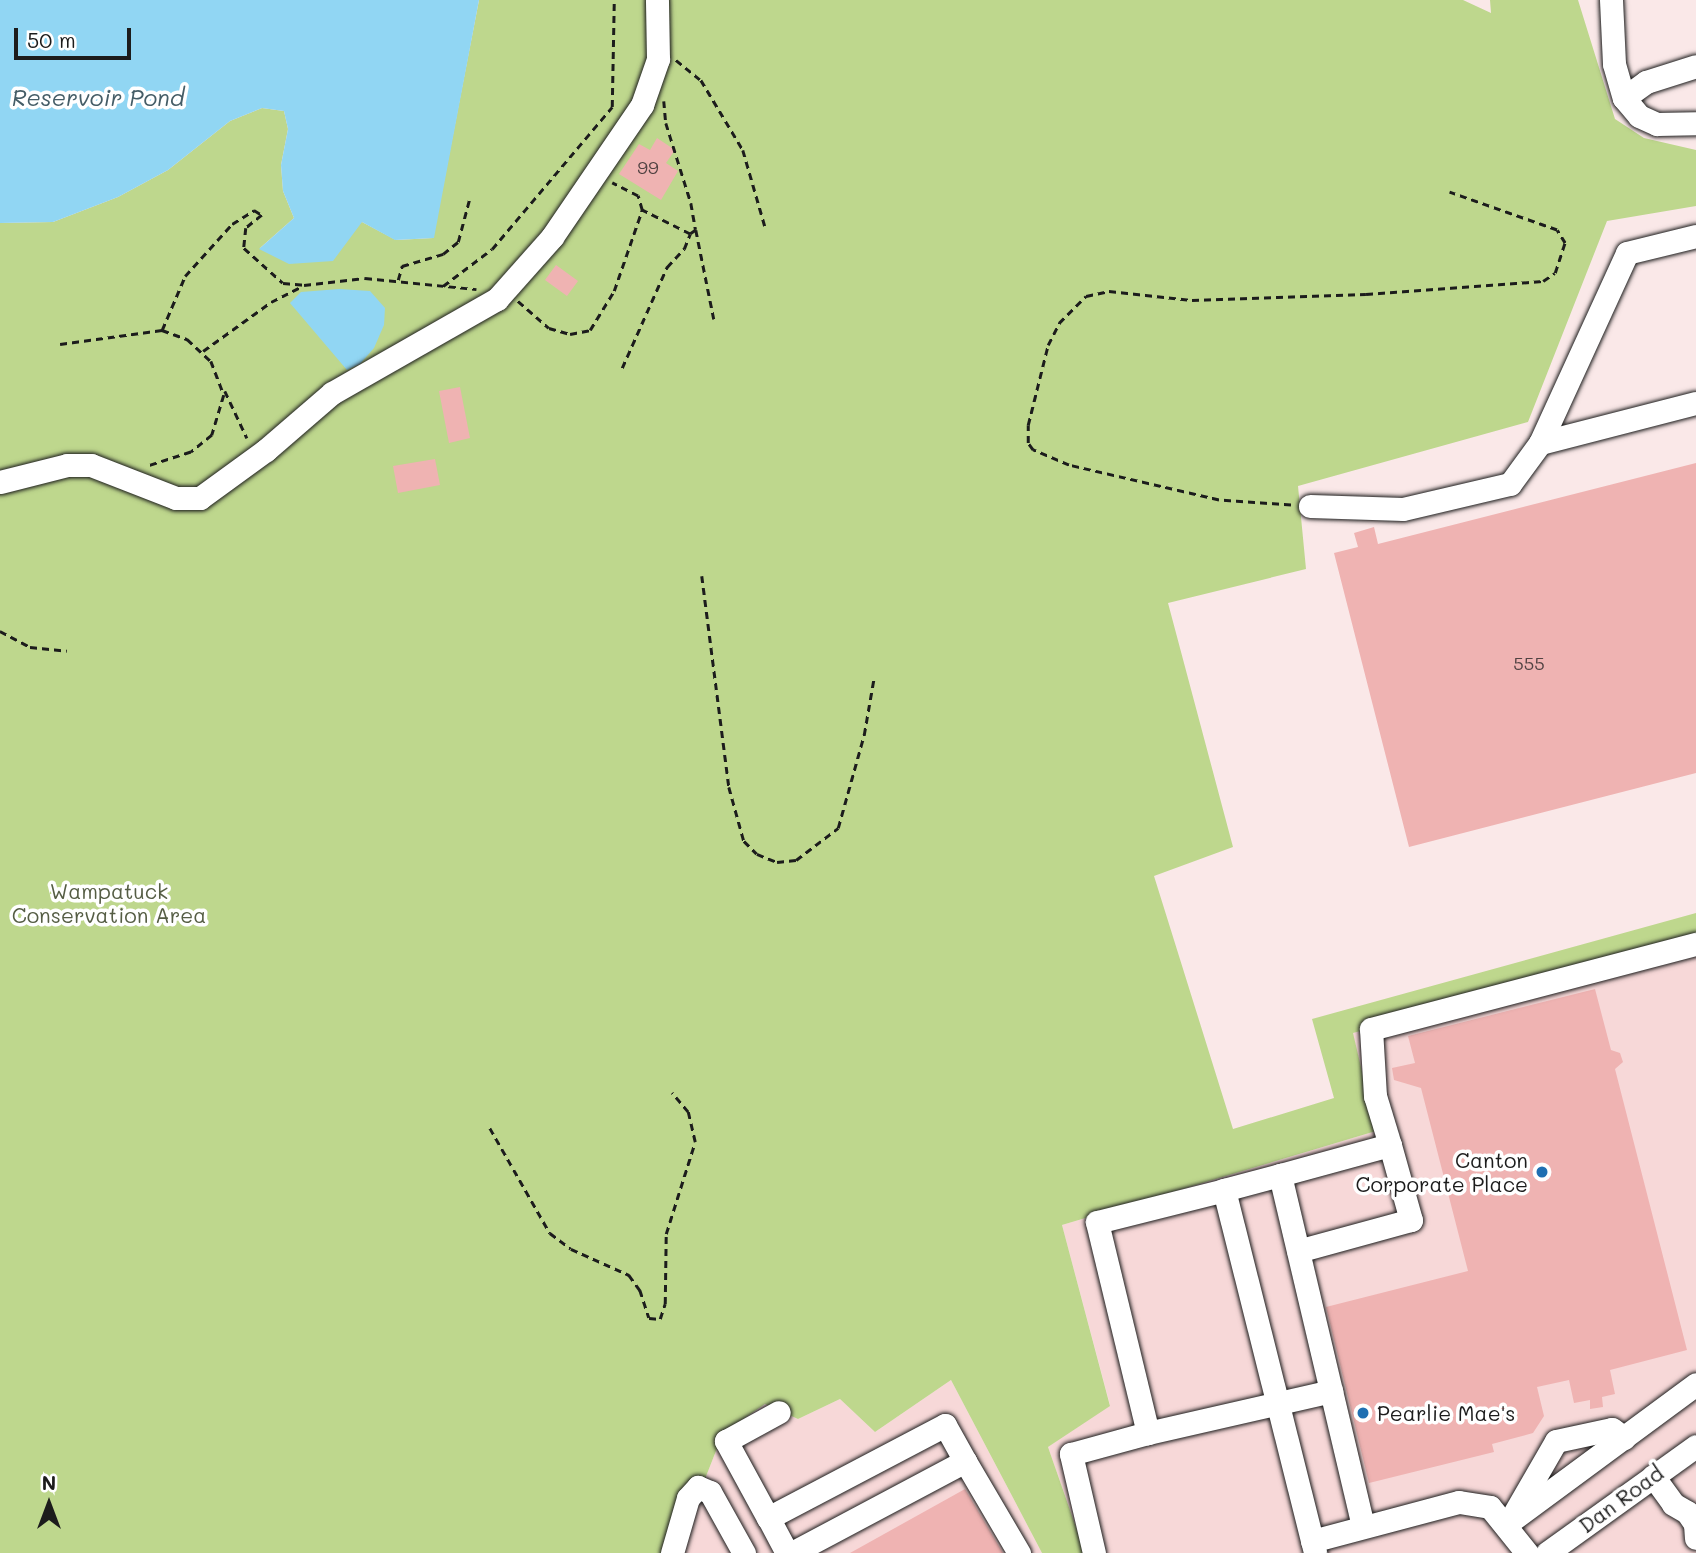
<!DOCTYPE html>
<style>
body{margin:0}
#map{position:relative;width:1696px;height:1553px;overflow:hidden;background:#fae8e8;font-family:Mali,sans-serif}
div>[style]{position:absolute}
[style*='--x']{left:calc(var(--x)*1px);top:calc(var(--y)*1px);width:calc(var(--w)*1px);rotate:calc(var(--a)*1deg)}
.built>*{inset:0;background:#f7d8d8}
.green>*{inset:0;background:#bed78d}
.water>*{inset:0;background:#91d6f3}
.building>*{inset:0;background:#efb3b2}
.path>*{height:2.5px;margin-top:-1.25px;transform-origin:0;background:repeating-linear-gradient(90deg,#1c1c1c 0 7px,transparent 0 12px)}
.roads{filter:drop-shadow(0 0 2px #1c1c1c) drop-shadow(0 0 2px #1c1c1c)}
.minor>*{height:23px;margin:-11.5px;padding:0 11.5px;transform-origin:11.5px;border-radius:11.5px;background:#fff}
.dots>*{width:19px;height:19px;translate:-50% -50%;box-sizing:border-box;border:4px solid #fff;border-radius:50%}
span{translate:-50% -50%;white-space:nowrap;text-align:center;line-height:1.15;-webkit-text-stroke:7px #fff;paint-order:stroke}
.number-label{font-size:18px;color:#514242}
.number-label span{-webkit-text-stroke-width:0}
.park-label{font-size:21px;color:#555d44}
.poi-label{font-size:21px;color:#1c1c1c}
.right{translate:-100% -50%;text-align:right}
.left{translate:0 -50%;text-align:left}
.street-label{font-size:21px;color:#1c1c1c}
.water-label{font-size:23px;color:#455d67;font-style:italic}
.north{position:absolute;left:14px;top:1469px;width:70px;height:70px;-webkit-text-stroke:5px #fff;paint-order:stroke;rotate:0deg;font-size:19px;font-weight:700;line-height:28px;text-align:center;color:#1c1c1c}
.north::after{content:'';display:block;margin:auto;width:24px;height:32px;background:#1c1c1c;clip-path:polygon(50% 0,100% 100%,50% 72%,0 100%)}
.scale{position:absolute;left:14px;top:28px;width:117px;height:32px;box-sizing:border-box;border:4px solid #1c1c1c;border-top:0;padding-left:9px;font-size:21px;line-height:24px;white-space:nowrap;color:#1c1c1c;-webkit-text-stroke:5px #fff;paint-order:stroke}
</style>
<div id="map">
<div class="built">
<i style="clip-path:polygon(1696px 941px,1696px 1553px,1085px 1553px,1048px 1447px,1110px 1405px,1062px 1225px,1376px 1131px,1352px 1033px)"></i>
<i style="clip-path:polygon(951px 1380px,1042px 1553px,676px 1553px,723px 1433px,766px 1404px,798px 1419px,840px 1399px,875px 1432px)"></i>
</div>
<div class="green">
<i style="clip-path:polygon(479px 0,1463px 0,1491px 13px,1490px 0,1578px 0,1615px 119px,1644px 138px,1696px 150px,1696px 206px,1607px 221px,1528px 422px,1298px 486px,1306px 569px,1168px 603px,1233px 847px,1154px 876px,1233px 1129px,1334px 1098px,1312px 1019px,1696px 913px,1696px 941px,1353px 1033px,1376px 1131px,1062px 1225px,1110px 1406px,1048px 1447px,1085px 1553px,1042px 1553px,951px 1380px,875px 1432px,840px 1399px,798px 1419px,765px 1404px,723px 1433px,676px 1553px,0 1553px,0 223px,53px 222px,118px 197px,168px 170px,230px 121px,262px 108px,284px 111px,288px 129px,281px 165px,283px 191px,294px 218px,260px 248px,362px 222px,396px 240px,433px 238px)"></i>
</div>
<div class="water">
<i style="clip-path:polygon(0 0,479px 0,434px 238px,395px 240px,362px 222px,333px 261px,289px 264px,259px 249px,294px 218px,283px 191px,281px 165px,288px 129px,284px 111px,262px 108px,230px 121px,168px 170px,118px 197px,53px 222px,0 223px)"></i>
<i style="clip-path:polygon(339px 289px,370px 291px,385px 308px,384px 325px,374px 348px,360px 364px,347px 370px,290px 303px,301px 292px)"></i>
</div>
<div class="building">
<i style="clip-path:polygon(657px 138px,675px 150px,666px 163px,678px 171px,661px 200px,619px 174px,639px 144px,650px 150px)"></i>
<i style="clip-path:polygon(556px 265px,578px 281px,567px 296px,545px 280px)"></i>
<i style="clip-path:polygon(460px 387px,470px 438px,449px 443px,439px 391px)"></i>
<i style="clip-path:polygon(435px 459px,440px 485px,398px 493px,393px 466px)"></i>
<i style="clip-path:polygon(1696px 463px,1696px 773px,1409px 847px,1334px 553px,1358px 547px,1354px 533px,1374px 527px,1378px 544px)"></i>
<i style="clip-path:polygon(1595px 989px,1611px 1050px,1620px 1053px,1623px 1062px,1615px 1069px,1687px 1350px,1610px 1370px,1615px 1394px,1602px 1397px,1603px 1407px,1590px 1409px,1590px 1400px,1574px 1403px,1569px 1380px,1537px 1387px,1544px 1416px,1533px 1433px,1492px 1444px,1494px 1452px,1369px 1483px,1326px 1307px,1468px 1271px,1421px 1088px,1394px 1080px,1392px 1068px,1415px 1063px,1408px 1036px)"></i>
<i style="clip-path:polygon(965px 1489px,1003px 1553px,850px 1553px)"></i>
</div>
<div class="path">
<i style="--x:676;--y:60;--w:32;--a:39"></i>
<i style="--x:701;--y:80;--w:82;--a:59"></i>
<i style="--x:743;--y:150;--w:79;--a:73.9"></i>
<i style="--x:664;--y:101;--w:22;--a:85"></i>
<i style="--x:666;--y:123;--w:84;--a:72.6"></i>
<i style="--x:691;--y:203;--w:27;--a:80"></i>
<i style="--x:696;--y:230;--w:7;--a:146"></i>
<i style="--x:696;--y:230;--w:91;--a:78.6"></i>
<i style="--x:398;--y:280;--w:15;--a:-74"></i>
<i style="--x:402;--y:266;--w:43;--a:-16.3"></i>
<i style="--x:443;--y:254;--w:19;--a:-39"></i>
<i style="--x:458;--y:242;--w:47;--a:-75.1"></i>
<i style="--x:443;--y:286;--w:61;--a:-37.1"></i>
<i style="--x:492;--y:249;--w:186;--a:-49.8"></i>
<i style="--x:612;--y:107;--w:107;--a:-88.9"></i>
<i style="--x:518;--y:301;--w:41;--a:41.1"></i>
<i style="--x:549;--y:328;--w:22;--a:16"></i>
<i style="--x:570;--y:334;--w:20;--a:-11"></i>
<i style="--x:590;--y:330;--w:46;--a:-58.4"></i>
<i style="--x:614;--y:291;--w:86;--a:-70.9"></i>
<i style="--x:642;--y:210;--w:15;--a:-106"></i>
<i style="--x:638;--y:196;--w:29;--a:-153"></i>
<i style="--x:162;--y:330;--w:59;--a:-66.9"></i>
<i style="--x:185;--y:276;--w:70;--a:-47.9"></i>
<i style="--x:232;--y:224;--w:26;--a:-32"></i>
<i style="--x:254;--y:210;--w:9;--a:32"></i>
<i style="--x:262;--y:215;--w:21;--a:141"></i>
<i style="--x:246;--y:228;--w:20;--a:96"></i>
<i style="--x:244;--y:248;--w:52;--a:41.9"></i>
<i style="--x:283;--y:283;--w:21;--a:5"></i>
<i style="--x:304;--y:285;--w:61;--a:-6.5"></i>
<i style="--x:365;--y:278;--w:112;--a:5.7"></i>
<i style="--x:60;--y:344;--w:103;--a:-7.8"></i>
<i style="--x:162;--y:330;--w:27;--a:20"></i>
<i style="--x:187;--y:339;--w:33;--a:43"></i>
<i style="--x:211;--y:361;--w:36;--a:69"></i>
<i style="--x:224;--y:395;--w:42;--a:106.7"></i>
<i style="--x:212;--y:435;--w:27;--a:141"></i>
<i style="--x:191;--y:452;--w:45;--a:162"></i>
<i style="--x:203;--y:351;--w:84;--a:-35.8"></i>
<i style="--x:271;--y:302;--w:35;--a:-27"></i>
<i style="--x:622;--y:368;--w:111;--a:-66"></i>
<i style="--x:667;--y:267;--w:25;--a:-47"></i>
<i style="--x:684;--y:249;--w:16;--a:-68"></i>
<i style="--x:690;--y:234;--w:54;--a:-153.4"></i>
<i style="--x:225;--y:391;--w:52;--a:64.9"></i>
<i style="--x:1291;--y:505;--w:72;--a:-176"></i>
<i style="--x:1219;--y:500;--w:154;--a:-166.9"></i>
<i style="--x:1069;--y:465;--w:39;--a:-157"></i>
<i style="--x:1033;--y:450;--w:9;--a:-126"></i>
<i style="--x:1028;--y:443;--w:18;--a:-90"></i>
<i style="--x:1028;--y:425;--w:82;--a:-76"></i>
<i style="--x:1048;--y:345;--w:25;--a:-63"></i>
<i style="--x:1059;--y:323;--w:38;--a:-45"></i>
<i style="--x:1086;--y:296;--w:24;--a:-12"></i>
<i style="--x:1109;--y:291;--w:83;--a:6.2"></i>
<i style="--x:1192;--y:300;--w:174;--a:-2"></i>
<i style="--x:1366;--y:294;--w:177;--a:-4.2"></i>
<i style="--x:1543;--y:281;--w:14;--a:-34"></i>
<i style="--x:1555;--y:273;--w:32;--a:-72"></i>
<i style="--x:1565;--y:243;--w:15;--a:-122"></i>
<i style="--x:1557;--y:230;--w:114;--a:-160.6"></i>
<i style="--x:702;--y:576;--w:213;--a:82.7"></i>
<i style="--x:729;--y:787;--w:56;--a:74.5"></i>
<i style="--x:744;--y:841;--w:18;--a:45"></i>
<i style="--x:757;--y:854;--w:22;--a:22"></i>
<i style="--x:777;--y:862;--w:19;--a:-6"></i>
<i style="--x:796;--y:860;--w:53;--a:-37.3"></i>
<i style="--x:838;--y:828;--w:97;--a:-74.4"></i>
<i style="--x:864;--y:735;--w:59;--a:-80.2"></i>
<i style="--x:0;--y:631;--w:34;--a:28"></i>
<i style="--x:30;--y:647;--w:37;--a:6"></i>
<i style="--x:490;--y:1128;--w:121;--a:60.3"></i>
<i style="--x:550;--y:1233;--w:26;--a:37"></i>
<i style="--x:571;--y:1249;--w:64;--a:24.1"></i>
<i style="--x:629;--y:1275;--w:19;--a:54"></i>
<i style="--x:640;--y:1290;--w:29;--a:72"></i>
<i style="--x:649;--y:1318;--w:11;--a:5"></i>
<i style="--x:660;--y:1319;--w:16;--a:-72"></i>
<i style="--x:665;--y:1304;--w:70;--a:-89.2"></i>
<i style="--x:666;--y:1234;--w:96;--a:-72.5"></i>
<i style="--x:695;--y:1142;--w:31;--a:-103"></i>
<i style="--x:688;--y:1112;--w:25;--a:-130"></i>
</div>
<div class="roads">
<div class="minor">
<i style="--x:1611;--y:0;--w:64;--a:87.3"></i>
<i style="--x:1614;--y:64;--w:35;--a:74"></i>
<i style="--x:1624;--y:98;--w:23;--a:50"></i>
<i style="--x:1639;--y:116;--w:20;--a:24"></i>
<i style="--x:1657;--y:124;--w:39;--a:-1"></i>
<i style="--x:1624;--y:98;--w:27;--a:-36"></i>
<i style="--x:1646;--y:82;--w:52;--a:-17.7"></i>
<i style="--x:1696;--y:236;--w:71;--a:166.2"></i>
<i style="--x:1627;--y:253;--w:209;--a:114.6"></i>
<i style="--x:1540;--y:443;--w:161;--a:-14.4"></i>
<i style="--x:0;--y:482;--w:69;--a:-14.2"></i>
<i style="--x:67;--y:465;--w:24;--a:0"></i>
<i style="--x:91;--y:465;--w:91;--a:21.2"></i>
<i style="--x:176;--y:498;--w:24;--a:0"></i>
<i style="--x:200;--y:498;--w:82;--a:-36"></i>
<i style="--x:266;--y:450;--w:87;--a:-40.8"></i>
<i style="--x:332;--y:393;--w:190;--a:-29.7"></i>
<i style="--x:497;--y:299;--w:83;--a:-48.4"></i>
<i style="--x:552;--y:237;--w:160;--a:-55.7"></i>
<i style="--x:642;--y:105;--w:49;--a:-70.8"></i>
<i style="--x:658;--y:59;--w:59;--a:-91"></i>
<i style="--x:1310;--y:506;--w:93;--a:1.8"></i>
<i style="--x:1403;--y:509;--w:110;--a:-13.2"></i>
<i style="--x:1510;--y:484;--w:51;--a:-53.8"></i>
<i style="--x:1390;--y:1145;--w:51;--a:-107"></i>
<i style="--x:1375;--y:1096;--w:67;--a:-93.4"></i>
<i style="--x:1371;--y:1029;--w:336;--a:-14.7"></i>
<i style="--x:1280;--y:1175;--w:114;--a:-15.3"></i>
<i style="--x:1390;--y:1145;--w:78;--a:74.4"></i>
<i style="--x:1411;--y:1220;--w:117;--a:164.7"></i>
<i style="--x:1224;--y:1190;--w:58;--a:-15"></i>
<i style="--x:1280;--y:1175;--w:361;--a:76.7"></i>
<i style="--x:1148;--y:1433;--w:188;--a:-12.9"></i>
<i style="--x:1653;--y:1476;--w:34;--a:54"></i>
<i style="--x:1673;--y:1504;--w:16;--a:30"></i>
<i style="--x:1687;--y:1512;--w:14;--a:56"></i>
<i style="--x:1695;--y:1524;--w:14;--a:86"></i>
<i style="--x:1515;--y:1512;--w:82;--a:-60"></i>
<i style="--x:1556;--y:1441;--w:57;--a:-12.1"></i>
<i style="--x:1612;--y:1429;--w:15;--a:37"></i>
<i style="--x:768;--y:1518;--w:88;--a:-118.6"></i>
<i style="--x:726;--y:1441;--w:60;--a:-28.7"></i>
<i style="--x:1505;--y:1525;--w:237;--a:-36.4"></i>
<i style="--x:1312;--y:1541;--w:152;--a:-14.9"></i>
<i style="--x:1459;--y:1502;--w:31;--a:9"></i>
<i style="--x:1490;--y:1507;--w:59;--a:51.2"></i>
<i style="--x:672;--y:1553;--w:57;--a:-73.8"></i>
<i style="--x:688;--y:1498;--w:15;--a:-48"></i>
<i style="--x:698;--y:1487;--w:13;--a:23"></i>
<i style="--x:710;--y:1492;--w:70;--a:60.9"></i>
<i style="--x:787;--y:1553;--w:40;--a:-118"></i>
<i style="--x:768;--y:1518;--w:200;--a:-27.7"></i>
<i style="--x:945;--y:1425;--w:41;--a:60.9"></i>
<i style="--x:792;--y:1553;--w:196;--a:-28"></i>
<i style="--x:965;--y:1461;--w:107;--a:59.6"></i>
<i style="--x:1094;--y:1553;--w:102;--a:-103.1"></i>
<i style="--x:1071;--y:1454;--w:80;--a:-15.3"></i>
<i style="--x:1148;--y:1433;--w:217;--a:-103.6"></i>
<i style="--x:1097;--y:1222;--w:131;--a:-14.1"></i>
<i style="--x:1224;--y:1190;--w:374;--a:75.9"></i>
<i style="--x:1547;--y:1553;--w:183;--a:-35.7"></i>
</div>
</div>
<div class="dots">
<i style="left:1542px;top:1172px;background:#1f6fb2"></i>
<i style="left:1363px;top:1413px;background:#1f6fb2"></i>
</div>
<div class="number-label">
<span style="left:648px;top:167px">99</span>
<span style="left:1529px;top:663px">555</span>
</div>
<div class="park-label">
<span style="left:109px;top:903px">Wampatuck<br>Conservation Area</span>
</div>
<div class="poi-label">
<span class="right" style="left:1528px;top:1172px">Canton<br>Corporate Place</span>
<span class="left" style="left:1377px;top:1413px">Pearlie Mae's</span>
</div>
<div class="street-label">
<span style="left:1621px;top:1499px;rotate:-36deg">Dan Road</span>
</div>
<div class="water-label">
<span style="left:98px;top:97px">Reservoir Pond</span>
</div>
<div class="north">N</div>
<div class="scale">50 m</div>
</div>
